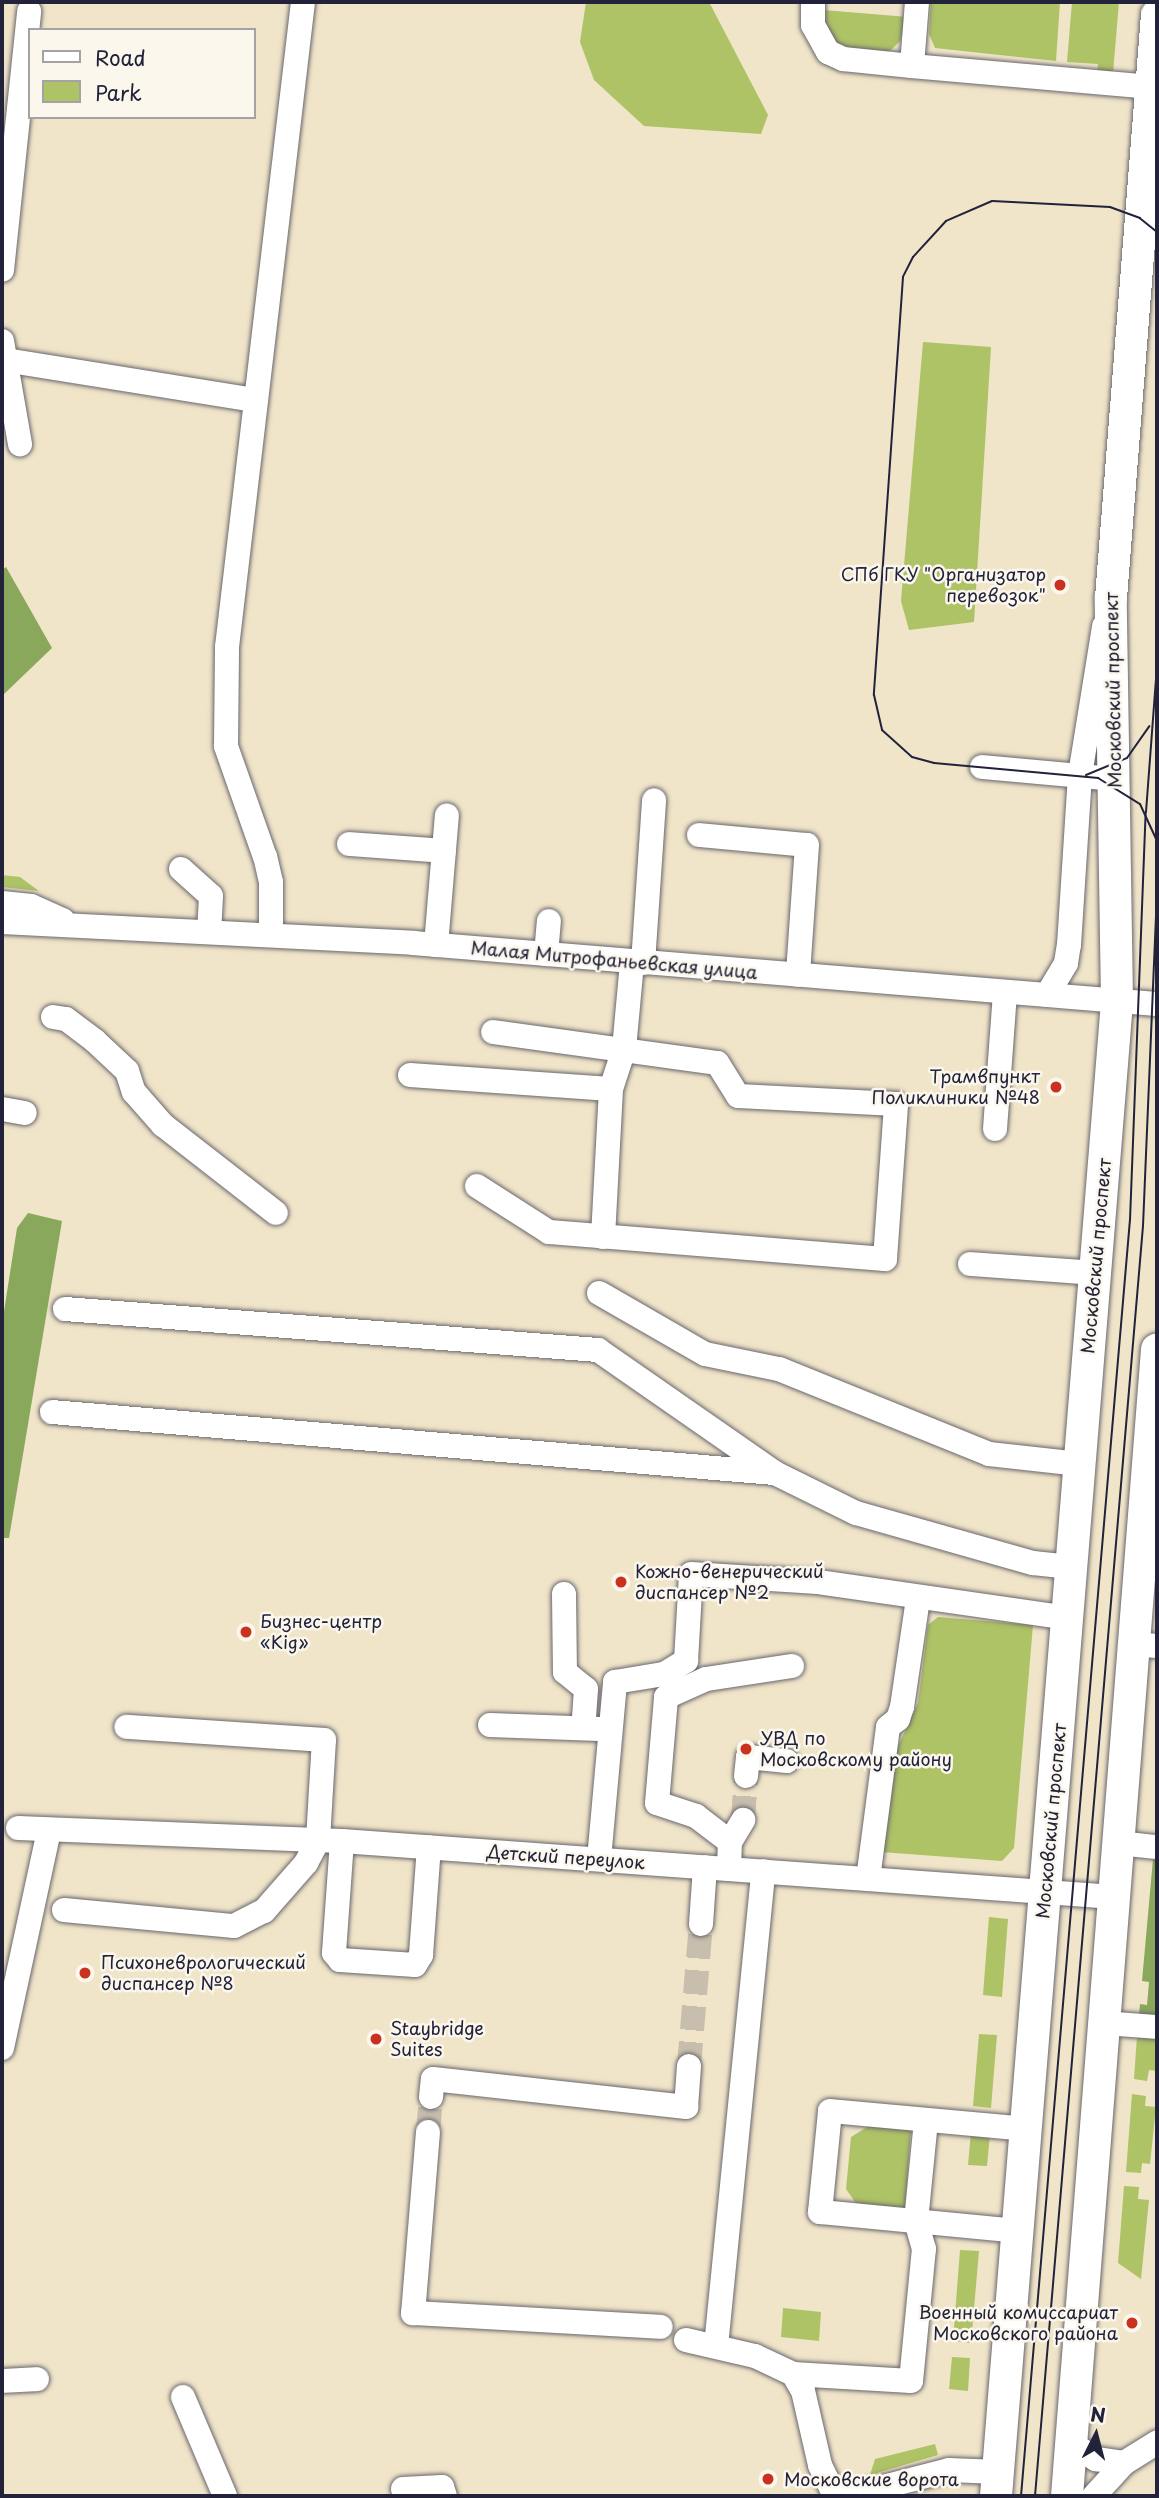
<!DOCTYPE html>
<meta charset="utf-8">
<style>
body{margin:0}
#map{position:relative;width:1159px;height:2498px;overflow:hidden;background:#f0e5c9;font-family:"Playpen Sans",sans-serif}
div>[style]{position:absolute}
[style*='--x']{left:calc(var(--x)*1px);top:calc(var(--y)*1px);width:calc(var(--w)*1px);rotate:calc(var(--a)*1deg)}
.green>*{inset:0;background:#aec266}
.forest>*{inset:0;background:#8aa85b}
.minor-tunnel>*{height:24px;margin-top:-12px;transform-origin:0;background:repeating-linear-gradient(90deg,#c7bead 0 24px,transparent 0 36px)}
.roads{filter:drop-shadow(0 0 2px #6a666d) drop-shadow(0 0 2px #6a666d)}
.minor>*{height:24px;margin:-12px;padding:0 12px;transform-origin:12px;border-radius:12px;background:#fff}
.major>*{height:32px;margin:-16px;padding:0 16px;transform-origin:16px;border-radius:16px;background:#fff}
.tram>*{height:2px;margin:-1px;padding:0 1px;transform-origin:1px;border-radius:1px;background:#22223b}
.dots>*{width:19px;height:19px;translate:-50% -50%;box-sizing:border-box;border:4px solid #fbf7ec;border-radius:50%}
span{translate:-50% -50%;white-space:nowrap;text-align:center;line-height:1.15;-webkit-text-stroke:5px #fbf7ec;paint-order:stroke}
.poi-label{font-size:18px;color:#22223b}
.right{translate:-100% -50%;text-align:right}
.left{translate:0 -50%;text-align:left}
.street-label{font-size:18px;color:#22223b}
.frame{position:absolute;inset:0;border:4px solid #22223b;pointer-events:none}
.legend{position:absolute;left:28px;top:28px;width:228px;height:91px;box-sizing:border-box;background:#fbf7ec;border:2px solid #a4a2a5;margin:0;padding:9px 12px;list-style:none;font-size:21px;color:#22223b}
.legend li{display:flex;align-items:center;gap:14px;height:35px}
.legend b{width:35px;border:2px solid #a4a2a5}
.north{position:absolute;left:1061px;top:2400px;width:70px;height:70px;-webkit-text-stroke:5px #fbf7ec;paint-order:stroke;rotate:6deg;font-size:19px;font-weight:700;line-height:28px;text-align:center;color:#22223b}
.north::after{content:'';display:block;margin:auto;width:24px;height:32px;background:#22223b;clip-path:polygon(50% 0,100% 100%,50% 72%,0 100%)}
</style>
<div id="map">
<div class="green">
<i style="clip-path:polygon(586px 2px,709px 2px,768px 115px,761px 134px,644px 126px,594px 80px,580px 42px)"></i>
<i style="clip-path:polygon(931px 2px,1060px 2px,1056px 61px,935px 48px,929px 34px)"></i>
<i style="clip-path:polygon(1072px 2px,1119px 2px,1113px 73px,1097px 72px,1098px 64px,1067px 62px)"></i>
<i style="clip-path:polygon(823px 10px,908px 17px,900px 41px,891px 50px,880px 55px,848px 52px,828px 37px)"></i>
<i style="clip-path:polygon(923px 342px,991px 347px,974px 622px,909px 630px,901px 601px)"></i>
<i style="clip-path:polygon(2px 875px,20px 877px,39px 891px,2px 887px)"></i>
<i style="clip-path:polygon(938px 1617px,1033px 1625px,1014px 1848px,1002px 1861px,881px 1852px,894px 1755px,918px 1703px,928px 1625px)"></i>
<i style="clip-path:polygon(989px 1917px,1008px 1919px,1002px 1997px,983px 1995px)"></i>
<i style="clip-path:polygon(979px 2034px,997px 2035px,991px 2108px,973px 2106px)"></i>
<i style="clip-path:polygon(1137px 2036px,1157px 2038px,1157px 2071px,1149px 2070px,1147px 2081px,1134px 2079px)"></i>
<i style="clip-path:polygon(1132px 2094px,1146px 2096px,1145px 2106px,1156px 2107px,1150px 2164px,1142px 2163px,1141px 2173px,1126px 2172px)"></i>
<i style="clip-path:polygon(872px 2124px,911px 2127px,905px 2210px,866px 2207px,855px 2202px,846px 2189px,851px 2137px)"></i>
<i style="clip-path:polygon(971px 2132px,990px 2134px,987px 2166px,968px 2165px)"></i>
<i style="clip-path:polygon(1124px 2186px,1139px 2187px,1138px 2199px,1149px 2200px,1141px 2279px,1118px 2263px)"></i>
<i style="clip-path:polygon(960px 2250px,979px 2251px,971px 2343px,953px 2341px)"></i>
<i style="clip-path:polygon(783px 2308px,821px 2312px,819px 2341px,781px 2337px)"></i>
<i style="clip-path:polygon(952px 2357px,970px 2358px,968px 2391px,949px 2389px)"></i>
<i style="clip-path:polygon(935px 2444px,938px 2455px,870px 2475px,875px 2459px)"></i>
</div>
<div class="forest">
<i style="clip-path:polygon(6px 567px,52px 648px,2px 696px,2px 570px)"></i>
<i style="clip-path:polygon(28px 1213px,62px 1221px,9px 1538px,2px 1538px,2px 1324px,17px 1228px)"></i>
<i style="clip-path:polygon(1153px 1859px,1157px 1860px,1157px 2016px,1139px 2015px,1140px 2004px,1147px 2005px,1149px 1982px,1142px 1981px)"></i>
</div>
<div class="minor-tunnel">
<i style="--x:743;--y:1820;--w:44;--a:-86.1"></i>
<i style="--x:689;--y:2066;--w:143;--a:-85.2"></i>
<i style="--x:428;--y:2132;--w:35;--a:-85"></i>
</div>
<div class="roads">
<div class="minor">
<i style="--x:813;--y:2;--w:23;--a:90"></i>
<i style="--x:813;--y:25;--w:31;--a:61"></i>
<i style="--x:828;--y:52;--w:17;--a:25"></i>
<i style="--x:843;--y:59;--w:69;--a:5.8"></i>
<i style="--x:917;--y:2;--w:64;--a:94.5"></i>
<i style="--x:912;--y:66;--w:240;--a:5"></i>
<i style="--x:2;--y:270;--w:260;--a:-84"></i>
<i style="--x:2;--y:341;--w:105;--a:80.1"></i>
<i style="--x:5;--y:360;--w:254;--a:9.1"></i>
<i style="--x:982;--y:767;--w:133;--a:5.2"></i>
<i style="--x:699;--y:835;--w:108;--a:5.3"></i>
<i style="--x:807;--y:845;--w:130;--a:94"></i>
<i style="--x:349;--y:844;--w:95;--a:4.2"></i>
<i style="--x:181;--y:869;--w:40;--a:42"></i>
<i style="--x:211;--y:896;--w:34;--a:93"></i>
<i style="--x:2;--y:903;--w:29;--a:6"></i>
<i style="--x:31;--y:906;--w:35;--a:24"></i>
<i style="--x:2;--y:922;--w:412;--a:2.9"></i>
<i style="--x:413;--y:943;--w:746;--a:4.69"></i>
<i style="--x:271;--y:934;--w:52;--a:-90"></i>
<i style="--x:271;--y:882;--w:26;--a:-103"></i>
<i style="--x:265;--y:857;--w:118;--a:-109.4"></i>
<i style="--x:226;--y:746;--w:99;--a:-89.4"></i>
<i style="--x:227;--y:647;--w:649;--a:-83.28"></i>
<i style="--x:436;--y:945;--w:130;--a:-85.2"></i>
<i style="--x:546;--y:954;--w:33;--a:-85"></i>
<i style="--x:643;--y:963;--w:163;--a:-86.1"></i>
<i style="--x:1047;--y:995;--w:37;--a:-59"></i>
<i style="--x:1066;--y:963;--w:18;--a:-81"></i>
<i style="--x:1069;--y:945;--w:170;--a:-86.3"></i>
<i style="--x:1080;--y:775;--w:151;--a:-80.8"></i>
<i style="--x:53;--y:1017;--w:13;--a:9"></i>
<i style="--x:66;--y:1019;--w:36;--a:37"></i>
<i style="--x:95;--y:1041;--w:44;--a:43.2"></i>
<i style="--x:127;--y:1071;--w:22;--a:72"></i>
<i style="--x:134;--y:1092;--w:44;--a:48.7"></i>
<i style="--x:163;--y:1125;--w:143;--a:37.9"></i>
<i style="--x:410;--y:1075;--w:201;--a:4"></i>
<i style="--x:611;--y:1089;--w:42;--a:-72"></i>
<i style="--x:624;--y:1049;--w:87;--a:-84.7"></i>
<i style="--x:2;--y:1109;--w:23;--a:10"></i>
<i style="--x:995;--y:1129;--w:137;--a:-85.8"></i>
<i style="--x:477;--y:1186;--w:85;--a:32.6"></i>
<i style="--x:549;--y:1232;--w:337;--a:4.6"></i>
<i style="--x:885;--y:1259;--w:155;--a:-85.9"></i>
<i style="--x:896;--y:1104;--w:158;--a:-177.1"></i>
<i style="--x:738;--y:1096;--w:39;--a:-122"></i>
<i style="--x:717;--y:1063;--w:226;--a:-172.1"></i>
<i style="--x:603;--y:1237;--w:148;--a:-86.9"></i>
<i style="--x:970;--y:1264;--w:125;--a:4.1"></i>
<i style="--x:599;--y:1293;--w:122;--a:29.9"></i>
<i style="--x:705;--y:1354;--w:76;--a:11.5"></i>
<i style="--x:779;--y:1369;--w:227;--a:22"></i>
<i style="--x:989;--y:1454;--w:91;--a:6.3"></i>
<i style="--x:65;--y:1309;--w:535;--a:4.4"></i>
<i style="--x:598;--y:1350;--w:216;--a:34.8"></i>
<i style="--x:775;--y:1473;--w:90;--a:26.3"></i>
<i style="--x:856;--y:1513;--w:184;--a:15.8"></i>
<i style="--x:1033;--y:1563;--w:38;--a:6"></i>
<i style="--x:52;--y:1412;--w:725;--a:4.83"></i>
<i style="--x:564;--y:1594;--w:78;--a:89.3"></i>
<i style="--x:565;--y:1672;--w:27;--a:39"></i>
<i style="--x:586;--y:1689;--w:39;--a:94"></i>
<i style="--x:1134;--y:1644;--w:23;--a:5"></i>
<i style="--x:490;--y:1725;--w:109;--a:2.1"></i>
<i style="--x:746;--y:1776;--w:19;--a:-84"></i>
<i style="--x:748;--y:1757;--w:39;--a:6"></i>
<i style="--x:18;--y:1828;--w:324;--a:2.3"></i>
<i style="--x:342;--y:1841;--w:774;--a:4.15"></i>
<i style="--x:342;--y:1841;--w:112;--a:94.1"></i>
<i style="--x:334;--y:1953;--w:9;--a:49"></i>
<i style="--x:340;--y:1960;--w:75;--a:3.8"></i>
<i style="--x:415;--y:1965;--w:12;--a:-59"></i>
<i style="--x:421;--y:1955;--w:108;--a:-85.8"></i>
<i style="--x:730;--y:1842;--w:26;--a:-59"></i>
<i style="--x:1118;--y:1843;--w:39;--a:6"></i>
<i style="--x:599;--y:1859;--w:178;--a:-84.8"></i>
<i style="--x:615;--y:1682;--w:50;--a:-9.3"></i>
<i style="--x:664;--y:1674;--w:26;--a:-31"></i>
<i style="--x:686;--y:1661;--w:87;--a:-86.7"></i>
<i style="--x:691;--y:1574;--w:127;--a:3.6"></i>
<i style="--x:818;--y:1582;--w:252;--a:8.2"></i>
<i style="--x:729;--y:1869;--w:27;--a:-88"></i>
<i style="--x:730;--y:1842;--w:43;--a:-142.6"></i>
<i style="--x:696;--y:1816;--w:41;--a:-161.6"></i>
<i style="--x:657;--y:1803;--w:106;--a:-85.1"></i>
<i style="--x:666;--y:1697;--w:44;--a:-24.2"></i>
<i style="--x:706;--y:1679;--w:87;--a:-8.6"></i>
<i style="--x:868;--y:1879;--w:153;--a:-82.5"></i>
<i style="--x:888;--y:1727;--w:13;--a:-39"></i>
<i style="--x:898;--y:1719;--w:13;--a:-72"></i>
<i style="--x:902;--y:1707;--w:109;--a:-81.6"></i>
<i style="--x:64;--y:1910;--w:171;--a:5.4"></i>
<i style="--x:234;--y:1926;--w:34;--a:-27"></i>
<i style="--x:264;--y:1911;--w:64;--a:-48.8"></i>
<i style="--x:306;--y:1863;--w:26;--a:-62"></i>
<i style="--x:318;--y:1840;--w:100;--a:-86.6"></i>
<i style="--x:324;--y:1740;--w:198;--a:-176.2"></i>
<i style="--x:701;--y:1924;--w:57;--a:-86"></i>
<i style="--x:1104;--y:2023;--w:53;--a:4.3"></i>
<i style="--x:2;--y:2048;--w:223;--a:-77.8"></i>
<i style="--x:431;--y:2097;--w:18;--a:-84"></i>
<i style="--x:433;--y:2079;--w:255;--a:6.3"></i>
<i style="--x:686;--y:2107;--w:41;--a:-85.8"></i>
<i style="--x:428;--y:2132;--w:182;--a:94.7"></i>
<i style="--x:413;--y:2313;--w:248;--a:3.2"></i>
<i style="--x:1018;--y:2231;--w:199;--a:-174.5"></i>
<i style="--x:820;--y:2212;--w:101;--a:-84.3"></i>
<i style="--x:830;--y:2111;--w:197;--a:5.2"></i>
<i style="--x:686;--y:2340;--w:71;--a:13.1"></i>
<i style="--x:755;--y:2356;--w:42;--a:25.3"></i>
<i style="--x:716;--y:2346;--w:477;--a:-84.3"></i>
<i style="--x:2;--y:2381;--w:35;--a:-3"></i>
<i style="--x:183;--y:2397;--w:108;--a:67"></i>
<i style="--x:1071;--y:2443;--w:30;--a:33"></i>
<i style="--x:1096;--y:2459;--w:28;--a:8"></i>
<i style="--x:403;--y:2489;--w:39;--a:-3"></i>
<i style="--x:442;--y:2487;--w:9;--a:72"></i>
<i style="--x:835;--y:2496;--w:34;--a:-116"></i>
<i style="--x:820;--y:2465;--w:76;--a:-102.9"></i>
<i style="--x:803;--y:2391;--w:20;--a:-120"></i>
<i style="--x:793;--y:2374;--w:118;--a:3.4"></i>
<i style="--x:911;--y:2381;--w:133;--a:-84.4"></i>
<i style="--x:924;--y:2249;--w:29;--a:-106"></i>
<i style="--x:916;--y:2221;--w:101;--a:-84.3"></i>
<i style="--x:848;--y:2496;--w:104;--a:-14.4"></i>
<i style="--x:949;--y:2470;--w:49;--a:2.3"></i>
<i style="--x:1094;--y:2496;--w:45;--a:-47.7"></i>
<i style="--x:1124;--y:2463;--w:39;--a:-32"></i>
</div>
<div class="major">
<i style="--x:996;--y:2496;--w:1500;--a:-85.37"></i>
<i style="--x:1117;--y:1001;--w:403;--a:-90.9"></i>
<i style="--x:1111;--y:598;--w:585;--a:-85.49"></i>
<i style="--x:1067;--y:2496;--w:1150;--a:-85.51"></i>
</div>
</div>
<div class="tram">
<i style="--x:1157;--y:232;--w:22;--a:-141"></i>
<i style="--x:1140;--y:218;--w:32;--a:-160"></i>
<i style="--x:1110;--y:207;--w:118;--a:-177.1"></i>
<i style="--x:992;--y:201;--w:50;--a:156.5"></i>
<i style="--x:946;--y:221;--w:49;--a:132.5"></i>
<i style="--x:913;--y:257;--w:22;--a:117"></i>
<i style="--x:903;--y:277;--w:419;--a:94"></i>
<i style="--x:874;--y:695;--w:36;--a:77"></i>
<i style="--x:882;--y:730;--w:40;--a:42"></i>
<i style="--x:912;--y:757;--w:23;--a:15"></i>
<i style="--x:934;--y:763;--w:165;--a:5.2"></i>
<i style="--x:1098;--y:778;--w:49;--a:31.8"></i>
<i style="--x:1140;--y:804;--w:41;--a:65.3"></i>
<i style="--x:1086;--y:775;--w:44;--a:-22.5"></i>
<i style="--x:1127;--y:758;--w:39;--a:-55"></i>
<i style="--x:1021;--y:2496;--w:1281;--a:-85.12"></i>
<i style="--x:1130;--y:1220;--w:408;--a:-87.8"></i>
<i style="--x:1146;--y:812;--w:148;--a:-85.7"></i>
<i style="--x:1035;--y:2496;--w:1275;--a:-85.14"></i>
<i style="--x:1143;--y:1226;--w:337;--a:-87.6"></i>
</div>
<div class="dots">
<i style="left:1060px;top:585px;background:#c8321e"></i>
<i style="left:1056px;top:1087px;background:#c8321e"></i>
<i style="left:621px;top:1582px;background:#c8321e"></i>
<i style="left:246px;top:1632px;background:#c8321e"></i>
<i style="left:746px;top:1749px;background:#c8321e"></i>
<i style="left:85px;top:1973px;background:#c8321e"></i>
<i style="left:376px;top:2039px;background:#c8321e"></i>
<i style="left:1132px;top:2323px;background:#c8321e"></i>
<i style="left:768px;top:2479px;background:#c8321e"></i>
</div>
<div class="poi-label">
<span class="right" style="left:1046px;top:585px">СПб ГКУ "Организатор<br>перевозок"</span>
<span class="right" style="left:1040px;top:1087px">Трамвпункт<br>Поликлиники №48</span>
<span class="left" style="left:635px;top:1582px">Кожно-венерический<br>диспансер №2</span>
<span class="left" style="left:260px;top:1632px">Бизнес-центр<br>«Kig»</span>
<span class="left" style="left:760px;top:1749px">УВД по<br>Московскому району</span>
<span class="left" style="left:101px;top:1973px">Психоневрологический<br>диспансер №8</span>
<span class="left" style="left:390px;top:2039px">Staybridge<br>Suites</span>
<span class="right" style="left:1118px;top:2323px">Военный комиссариат<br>Московского района</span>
<span class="left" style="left:784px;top:2479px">Московские ворота</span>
</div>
<div class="street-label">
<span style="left:1113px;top:690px;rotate:-91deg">Московский проспект</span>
<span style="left:614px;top:960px;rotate:5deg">Малая Митрофаньевская улица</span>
<span style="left:1096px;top:1256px;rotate:-85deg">Московский проспект</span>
<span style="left:1051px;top:1821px;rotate:-85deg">Московский проспект</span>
<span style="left:566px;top:1857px;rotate:4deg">Детский переулок</span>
</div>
<div class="frame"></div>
<ul class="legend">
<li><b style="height:9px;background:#fff"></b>Road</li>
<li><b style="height:19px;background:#aec266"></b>Park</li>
</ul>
<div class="north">N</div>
</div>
